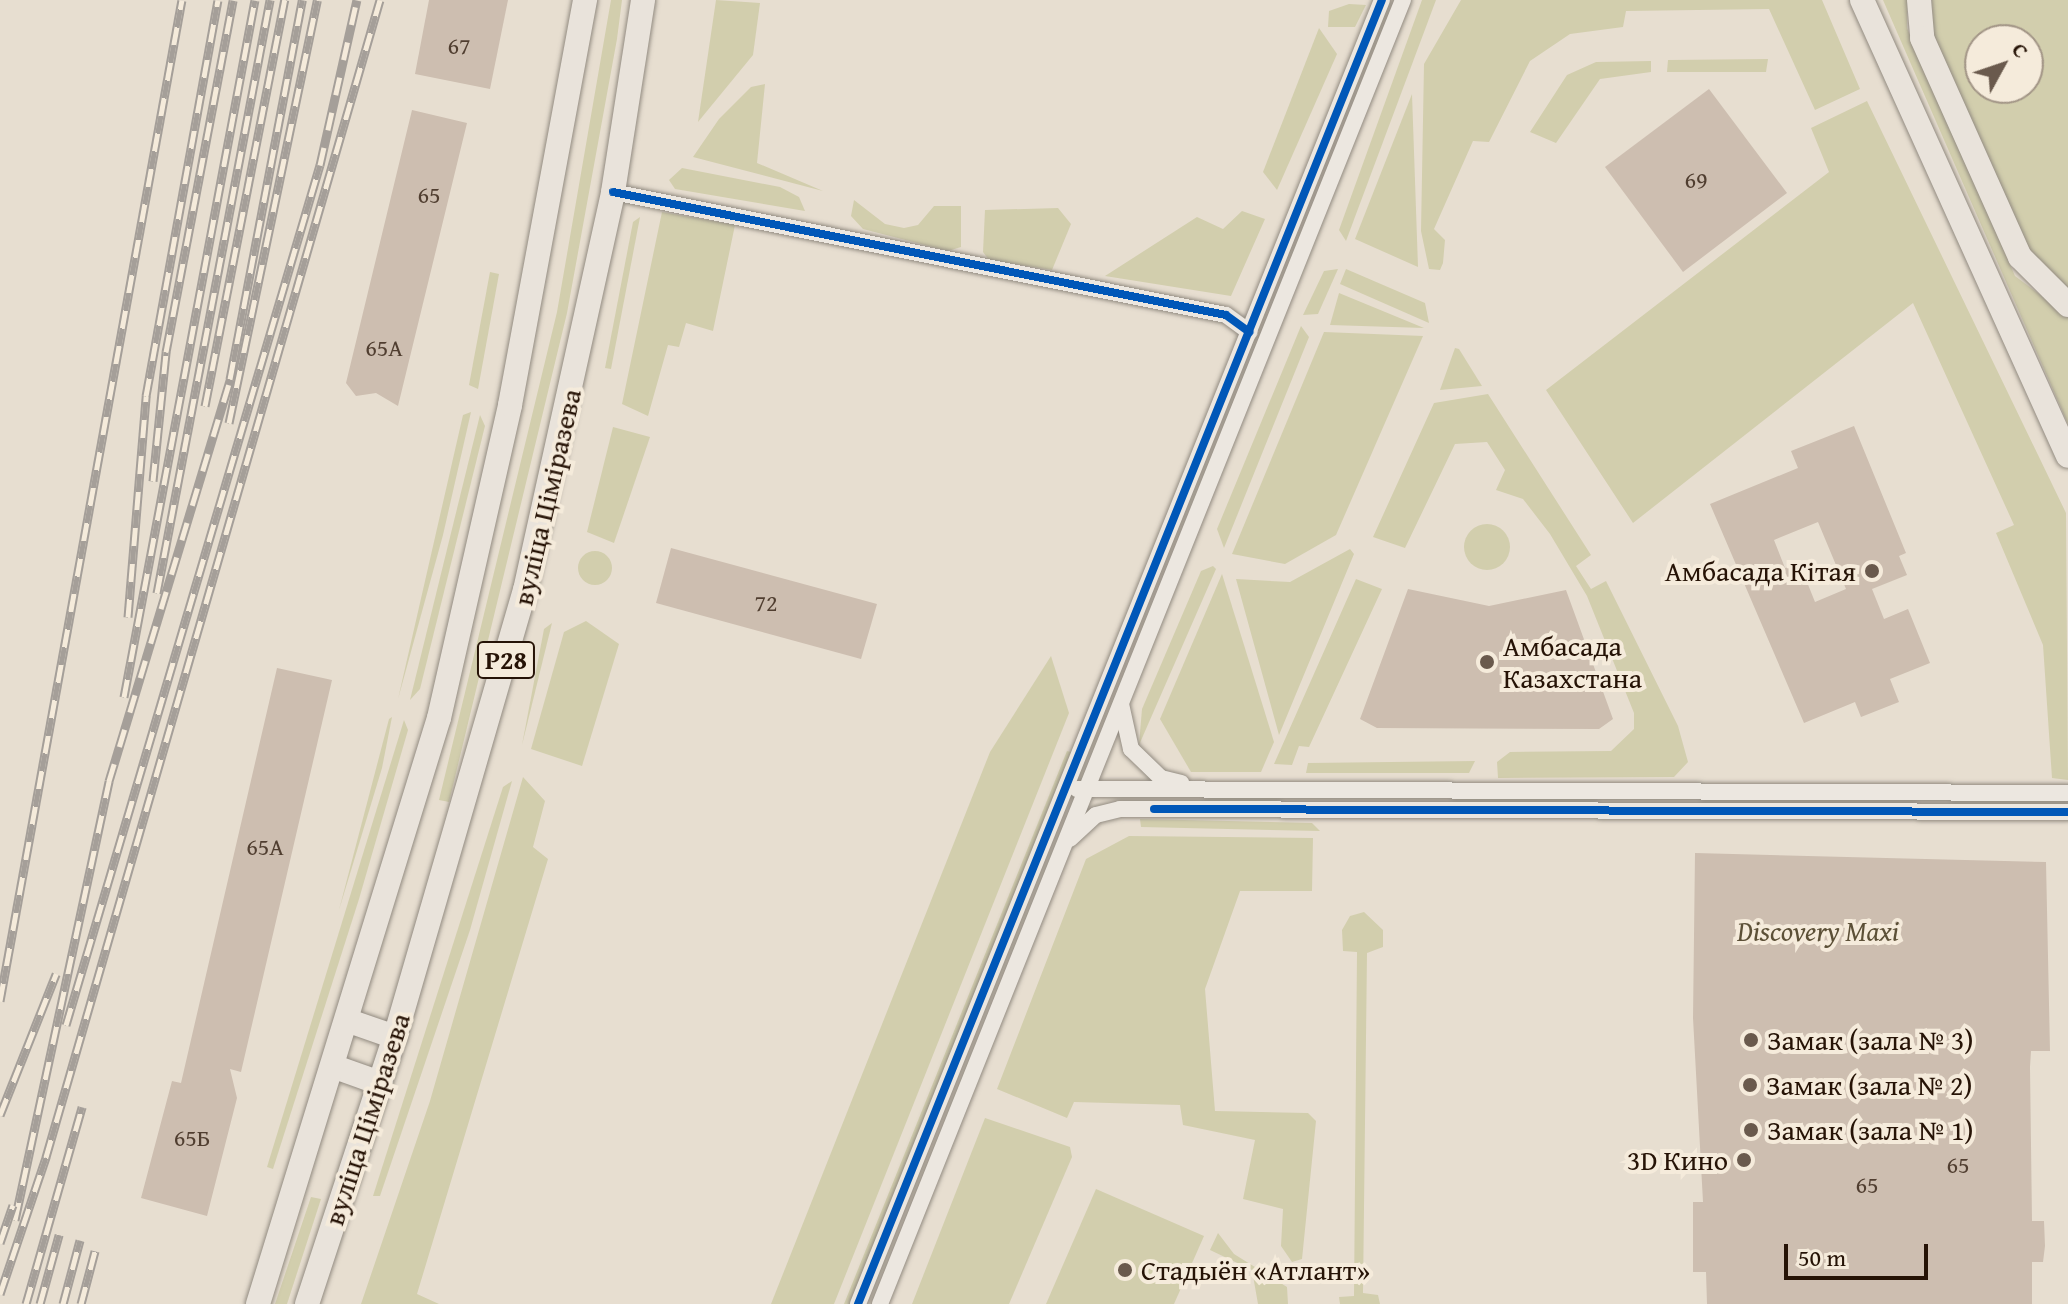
<!DOCTYPE html>
<meta charset="utf-8">
<style>
body{margin:0}
#map{position:relative;width:2068px;height:1304px;overflow:hidden;background:#e7ded0;font-family:"Gentium Book Plus",serif}
div>[style]{position:absolute}
[style*='--x']{left:calc(var(--x)*1px);top:calc(var(--y)*1px);width:calc(var(--w)*1px);rotate:calc(var(--a)*1deg)}
.green>*{inset:0;background:#d2cead}
.round{border-radius:50%}
.building>*{inset:0;background:#cdbeb0}
.roads{filter:drop-shadow(0 0 2px #928b81) drop-shadow(0 0 2px #928b81)}
.minor>*{height:16px;margin:-8px;padding:0 8px;transform-origin:8px;border-radius:8px;background:#ece7e0}
.primary>*{height:24px;margin:-12px;padding:0 12px;transform-origin:12px;border-radius:12px;background:#e9e3db}
.rail>*{height:9px;margin-top:-4.5px;transform-origin:0;background:repeating-linear-gradient(90deg,#f5ebdb 0 18px,#a59f99 0 36px);box-sizing:border-box;border-block:2px solid #a59f99}
.cycleway>*{height:8px;margin:-4px;padding:0 4px;transform-origin:4px;border-radius:4px;background:#0057b8}
.dots>*{width:22px;height:22px;translate:-50% -50%;box-sizing:border-box;border:4px solid #f5ebdb;border-radius:50%}
span{translate:-50% -50%;white-space:nowrap;text-align:center;line-height:1.15;-webkit-text-stroke:8px #f5ebdb;paint-order:stroke}
.number-label{font-size:24px;color:#503e30}
.number-label span{-webkit-text-stroke-width:0}
.shield-label span{padding:2px 6px;background:#f5ebdb;border:2px solid;border-radius:6px;-webkit-text-stroke-width:0}
.shield-label{font-size:26px;color:#261306;font-weight:700}
.street-label{font-size:28px;color:#261306}
.poi-label{font-size:28px;color:#261306}
.right{translate:-100% -50%;text-align:right}
.left{translate:0 -50%;text-align:left}
.park-label{font-size:28px;color:#5c5037;font-style:italic}
.north{position:absolute;left:1964px;top:24px;width:80px;height:80px;box-sizing:border-box;background:#f5ebdb;border:2px solid #a29586;border-radius:50%;rotate:50deg;font-size:22px;font-weight:700;line-height:32px;text-align:center;color:#261306}
.north::after{content:'';display:block;margin:auto;width:28px;height:36px;background:#6a5a4d;clip-path:polygon(50% 0,100% 100%,50% 72%,0 100%)}
.scale{position:absolute;left:1784px;top:1244px;width:144px;height:36px;box-sizing:border-box;border:4px solid #261306;border-top:0;padding-left:10px;font-size:24px;line-height:28px;white-space:nowrap;color:#261306;-webkit-text-stroke:6px #f5ebdb;paint-order:stroke}
</style>
<div id="map">
<div class="green">
<i style="clip-path:polygon(611px 0,622px 0,617px 39px,567px 313px,449px 802px,439px 800px,557px 312px)"></i>
<i style="clip-path:polygon(716px 0,760px 3px,753px 55px,698px 122px)"></i>
<i style="clip-path:polygon(1422px 0,1436px 0,1346px 241px,1339px 230px)"></i>
<i style="clip-path:polygon(1461px 0,1822px 0,1860px 89px,1815px 110px,1769px 9px,1626px 11px,1623px 27px,1570px 34px,1530px 61px,1489px 142px,1473px 141px,1434px 229px,1445px 240px,1443px 263px,1440px 270px,1429px 269px,1421px 231px,1424px 64px)"></i>
<i style="clip-path:polygon(1883px 0,1907px 0,1907px 28px,2015px 276px,2068px 316px,2068px 424px)"></i>
<i style="clip-path:polygon(evenodd,1932px 0,2068px 0,2068px 295px,2025px 244px,1933px 39px,1932px 0,1980px 40px,2028px 40px,2028px 88px,1980px 88px,1980px 40px)"></i>
<i style="clip-path:polygon(1349px 4px,1366px 5px,1355px 27px,1328px 27px,1329px 11px)"></i>
<i style="clip-path:polygon(1319px 28px,1337px 54px,1277px 190px,1263px 172px)"></i>
<i style="clip-path:polygon(1768px 59px,1766px 72px,1667px 72px,1668px 60px)"></i>
<i style="clip-path:polygon(1651px 61px,1651px 72px,1600px 79px,1556px 143px,1530px 132px,1567px 75px,1596px 62px)"></i>
<i style="clip-path:polygon(765px 84px,757px 163px,823px 191px,693px 157px,719px 119px,751px 87px)"></i>
<i style="clip-path:polygon(1412px 94px,1418px 267px,1355px 239px)"></i>
<i style="clip-path:polygon(1867px 101px,2066px 513px,2068px 780px,2052px 778px,2043px 645px,1996px 533px,2014px 525px,1913px 303px,1633px 523px,1546px 390px,1829px 172px,1811px 128px)"></i>
<i style="clip-path:polygon(682px 168px,780px 187px,799px 197px,805px 211px,675px 189px,669px 180px)"></i>
<i style="clip-path:polygon(854px 200px,885px 224px,904px 228px,918px 225px,934px 206px,961px 206px,961px 247px,948px 251px,863px 229px,851px 216px)"></i>
<i style="clip-path:polygon(1058px 208px,1071px 224px,1052px 270px,989px 260px,983px 252px,985px 210px)"></i>
<i style="clip-path:polygon(1242px 211px,1265px 219px,1231px 296px,1105px 276px,1197px 217px,1223px 229px)"></i>
<i style="clip-path:polygon(662px 212px,735px 225px,713px 331px,686px 323px,679px 347px,668px 345px,648px 416px,622px 404px)"></i>
<i style="clip-path:polygon(640px 217px,611px 369px,605px 368px,633px 222px)"></i>
<i style="clip-path:polygon(1338px 269px,1318px 314px,1303px 315px,1324px 271px)"></i>
<i style="clip-path:polygon(1346px 269px,1425px 303px,1429px 323px,1340px 284px)"></i>
<i style="clip-path:polygon(490px 272px,499px 274px,478px 389px,469px 385px)"></i>
<i style="clip-path:polygon(1339px 293px,1424px 328px,1330px 325px)"></i>
<i style="clip-path:polygon(1301px 326px,1309px 337px,1224px 548px,1217px 529px)"></i>
<i style="clip-path:polygon(1324px 332px,1423px 336px,1336px 535px,1285px 564px,1232px 554px)"></i>
<i style="clip-path:polygon(1455px 348px,1459px 349px,1482px 386px,1440px 390px)"></i>
<i style="clip-path:polygon(1488px 394px,1591px 555px,1576px 566px,1591px 589px,1606px 581px,1678px 726px,1688px 762px,1674px 777px,1498px 778px,1497px 762px,1510px 752px,1611px 751px,1634px 729px,1634px 713px,1587px 596px,1550px 534px,1523px 499px,1496px 490px,1505px 470px,1487px 442px,1455px 444px,1405px 548px,1373px 537px,1434px 403px)"></i>
<i style="clip-path:polygon(471px 412px,443px 535px,398px 699px,463px 415px)"></i>
<i style="clip-path:polygon(480px 415px,485px 426px,420px 689px,410px 700px)"></i>
<i style="clip-path:polygon(613px 427px,650px 437px,614px 543px,587px 532px)"></i>
<i class="round" style="left:1464px;top:524px;width:46px;height:46px"></i>
<i style="clip-path:polygon(1350px 549px,1354px 554px,1279px 735px,1236px 579px,1290px 582px)"></i>
<i class="round" style="left:578px;top:551px;width:34px;height:34px"></i>
<i style="clip-path:polygon(1213px 566px,1216px 569px,1139px 745px,1142px 709px,1201px 571px)"></i>
<i style="clip-path:polygon(1222px 574px,1274px 742px,1261px 772px,1191px 772px,1160px 719px)"></i>
<i style="clip-path:polygon(1356px 579px,1382px 589px,1309px 747px,1299px 746px,1292px 765px,1274px 764px)"></i>
<i style="clip-path:polygon(586px 621px,619px 644px,582px 766px,531px 749px,564px 632px)"></i>
<i style="clip-path:polygon(552px 623px,522px 745px,544px 629px)"></i>
<i style="clip-path:polygon(1051px 656px,1069px 713px,834px 1304px,771px 1304px,990px 752px)"></i>
<i style="clip-path:polygon(392px 717px,382px 768px,339px 910px,389px 719px)"></i>
<i style="clip-path:polygon(404px 720px,408px 730px,359px 899px,273px 1169px,267px 1167px)"></i>
<i style="clip-path:polygon(1067px 751px,1074px 753px,851px 1304px,844px 1304px)"></i>
<i style="clip-path:polygon(1475px 761px,1469px 773px,1306px 773px,1308px 763px)"></i>
<i style="clip-path:polygon(523px 777px,545px 801px,533px 847px,548px 859px,417px 1294px,439px 1304px,361px 1304px,430px 1101px)"></i>
<i style="clip-path:polygon(512px 781px,470px 930px,380px 1196px,373px 1196px,503px 787px)"></i>
<i style="clip-path:polygon(1140px 819px,1312px 823px,1320px 831px,1141px 827px)"></i>
<i style="clip-path:polygon(1129px 836px,1313px 838px,1312px 891px,1240px 891px,1205px 989px,1215px 1111px,1308px 1113px,1316px 1121px,1302px 1259px,1292px 1262px,1281px 1246px,1283px 1209px,1243px 1199px,1255px 1140px,1183px 1125px,1180px 1105px,1074px 1102px,1067px 1118px,997px 1089px,1086px 859px)"></i>
<i style="clip-path:polygon(1364px 912px,1383px 930px,1383px 947px,1367px 953px,1363px 1293px,1378px 1295px,1380px 1304px,1340px 1304px,1339px 1297px,1354px 1296px,1357px 952px,1343px 951px,1342px 930px,1350px 916px)"></i>
<i style="clip-path:polygon(985px 1118px,1070px 1147px,1072px 1157px,1009px 1304px,912px 1304px)"></i>
<i style="clip-path:polygon(1096px 1189px,1204px 1236px,1174px 1304px,1046px 1304px)"></i>
<i style="clip-path:polygon(311px 1197px,321px 1199px,287px 1304px,275px 1304px)"></i>
<i style="clip-path:polygon(1218px 1233px,1234px 1254px,1287px 1287px,1288px 1304px,1258px 1304px,1252px 1270px,1210px 1250px)"></i>
</div>
<div class="building">
<i style="clip-path:polygon(429px 0,508px 0,490px 89px,415px 74px)"></i>
<i style="clip-path:polygon(1709px 89px,1787px 193px,1683px 272px,1605px 167px)"></i>
<i style="clip-path:polygon(412px 110px,467px 123px,398px 406px,376px 393px,356px 396px,346px 383px)"></i>
<i style="clip-path:polygon(evenodd,1854px 426px,1906px 553px,1899px 556px,1907px 575px,1872px 589px,1884px 619px,1908px 609px,1930px 663px,1890px 679px,1899px 702px,1861px 717px,1855px 702px,1804px 723px,1710px 504px,1798px 468px,1791px 451px,1854px 426px,1818px 522px,1846px 589px,1815px 602px,1799px 562px,1785px 568px,1774px 540px,1818px 522px)"></i>
<i style="clip-path:polygon(671px 548px,877px 604px,861px 659px,656px 603px)"></i>
<i style="clip-path:polygon(1408px 589px,1489px 606px,1566px 590px,1613px 719px,1599px 729px,1377px 728px,1360px 719px)"></i>
<i style="clip-path:polygon(277px 668px,332px 680px,241px 1072px,230px 1069px,237px 1098px,207px 1216px,141px 1198px,172px 1081px,181px 1083px)"></i>
<i style="clip-path:polygon(1695px 853px,2046px 862px,2050px 1051px,2031px 1051px,2030px 1067px,2032px 1221px,2044px 1221px,2045px 1246px,2043px 1262px,2032px 1262px,2032px 1304px,1707px 1304px,1706px 1272px,1693px 1272px,1693px 1202px,1703px 1202px,1693px 1018px)"></i>
</div>
<div class="roads">
<div class="minor">
<i style="--x:613;--y:192;--w:625;--a:11.35"></i>
<i style="--x:1226;--y:315;--w:29;--a:36"></i>
<i style="--x:1121;--y:704;--w:46;--a:77.5"></i>
<i style="--x:1131;--y:749;--w:42;--a:44"></i>
<i style="--x:1161;--y:778;--w:21;--a:14"></i>
<i style="--x:1077;--y:789;--w:991;--a:0.23"></i>
<i style="--x:1070;--y:839;--w:35;--a:-43"></i>
<i style="--x:1096;--y:815;--w:25;--a:-14"></i>
<i style="--x:1120;--y:809;--w:948;--a:0.18"></i>
<i style="--x:858;--y:1304;--w:1405;--a:-68.11"></i>
<i style="--x:880;--y:1304;--w:1405;--a:-68.15"></i>
</div>
<div class="primary">
<i style="--x:1862;--y:0;--w:500;--a:65.69"></i>
<i style="--x:1919;--y:0;--w:38;--a:85"></i>
<i style="--x:1922;--y:38;--w:240;--a:65.9"></i>
<i style="--x:2020;--y:257;--w:68;--a:45"></i>
<i style="--x:349;--y:1021;--w:49;--a:19.2"></i>
<i style="--x:335;--y:1067;--w:48;--a:19.6"></i>
<i style="--x:258;--y:1304;--w:613;--a:-72.84"></i>
<i style="--x:439;--y:718;--w:321;--a:-77.2"></i>
<i style="--x:510;--y:405;--w:412;--a:-79.5"></i>
<i style="--x:307;--y:1304;--w:281;--a:-71.8"></i>
<i style="--x:395;--y:1037;--w:466;--a:-73.8"></i>
<i style="--x:525;--y:590;--w:408;--a:-77.5"></i>
<i style="--x:613;--y:192;--w:194;--a:-81.1"></i>
</div>
</div>
<div class="rail">
<i style="--x:205;--y:406;--w:414;--a:-78.9"></i>
<i style="--x:229;--y:423;--w:432;--a:-78.2"></i>
<i style="--x:153;--y:481;--w:130;--a:-84.2"></i>
<i style="--x:166;--y:352;--w:358;--a:-79.2"></i>
<i style="--x:157;--y:593;--w:604;--a:-79.21"></i>
<i style="--x:128;--y:617;--w:222;--a:-85.3"></i>
<i style="--x:146;--y:396;--w:402;--a:-79.7"></i>
<i style="--x:124;--y:697;--w:709;--a:-79.36"></i>
<i style="--x:0;--y:1001;--w:1017;--a:-79.7"></i>
<i style="--x:66;--y:1025;--w:897;--a:-73.55"></i>
<i style="--x:320;--y:165;--w:169;--a:-77.4"></i>
<i style="--x:0;--y:1115;--w:152;--a:-68.3"></i>
<i style="--x:15;--y:1220;--w:449;--a:-77.9"></i>
<i style="--x:109;--y:781;--w:420;--a:-73.2"></i>
<i style="--x:230;--y:379;--w:386;--a:-79.2"></i>
<i style="--x:0;--y:1243;--w:40;--a:-71.1"></i>
<i style="--x:0;--y:1294;--w:145;--a:-71.4"></i>
<i style="--x:46;--y:1157;--w:1204;--a:-73.9"></i>
<i style="--x:26;--y:1304;--w:205;--a:-74.1"></i>
<i style="--x:40;--y:1304;--w:72;--a:-74.6"></i>
<i style="--x:63;--y:1304;--w:66;--a:-75.1"></i>
<i style="--x:81;--y:1304;--w:55;--a:-75.2"></i>
</div>
<div class="cycleway">
<i style="--x:613;--y:192;--w:625;--a:11.35"></i>
<i style="--x:1226;--y:315;--w:29;--a:36"></i>
<i style="--x:1154;--y:809;--w:914;--a:0.19"></i>
<i style="--x:858;--y:1304;--w:1405;--a:-68.11"></i>
</div>
<div class="dots">
<i style="left:1872px;top:571px;background:#6a5a4d"></i>
<i style="left:1487px;top:662px;background:#6a5a4d"></i>
<i style="left:1751px;top:1040px;background:#6a5a4d"></i>
<i style="left:1750px;top:1085px;background:#6a5a4d"></i>
<i style="left:1751px;top:1130px;background:#6a5a4d"></i>
<i style="left:1744px;top:1160px;background:#6a5a4d"></i>
<i style="left:1125px;top:1270px;background:#6a5a4d"></i>
</div>
<div class="number-label">
<span style="left:459px;top:46px">67</span>
<span style="left:1696px;top:180px">69</span>
<span style="left:429px;top:195px">65</span>
<span style="left:384px;top:348px">65А</span>
<span style="left:766px;top:603px">72</span>
<span style="left:265px;top:847px">65А</span>
<span style="left:192px;top:1138px">65Б</span>
<span style="left:1958px;top:1165px">65</span>
<span style="left:1867px;top:1185px">65</span>
</div>
<div class="shield-label">
<span style="left:506px;top:660px">Р28</span>
</div>
<div class="street-label">
<span style="left:547px;top:497px;rotate:-77deg">вуліца Ціміразева</span>
<span style="left:367px;top:1119px;rotate:-72deg">вуліца Ціміразева</span>
</div>
<div class="poi-label">
<span class="right" style="left:1856px;top:571px">Амбасада Кітая</span>
<span class="left" style="left:1503px;top:662px">Амбасада<br>Казахстана</span>
<span class="left" style="left:1767px;top:1040px">Замак (зала № 3)</span>
<span class="left" style="left:1766px;top:1085px">Замак (зала № 2)</span>
<span class="left" style="left:1767px;top:1130px">Замак (зала № 1)</span>
<span class="right" style="left:1728px;top:1160px">3D Кино</span>
<span class="left" style="left:1141px;top:1270px">Стадыён «Атлант»</span>
</div>
<div class="park-label">
<span style="left:1818px;top:931px">Discovery Maxi</span>
</div>
<div class="north">С</div>
<div class="scale">50 m</div>
</div>
